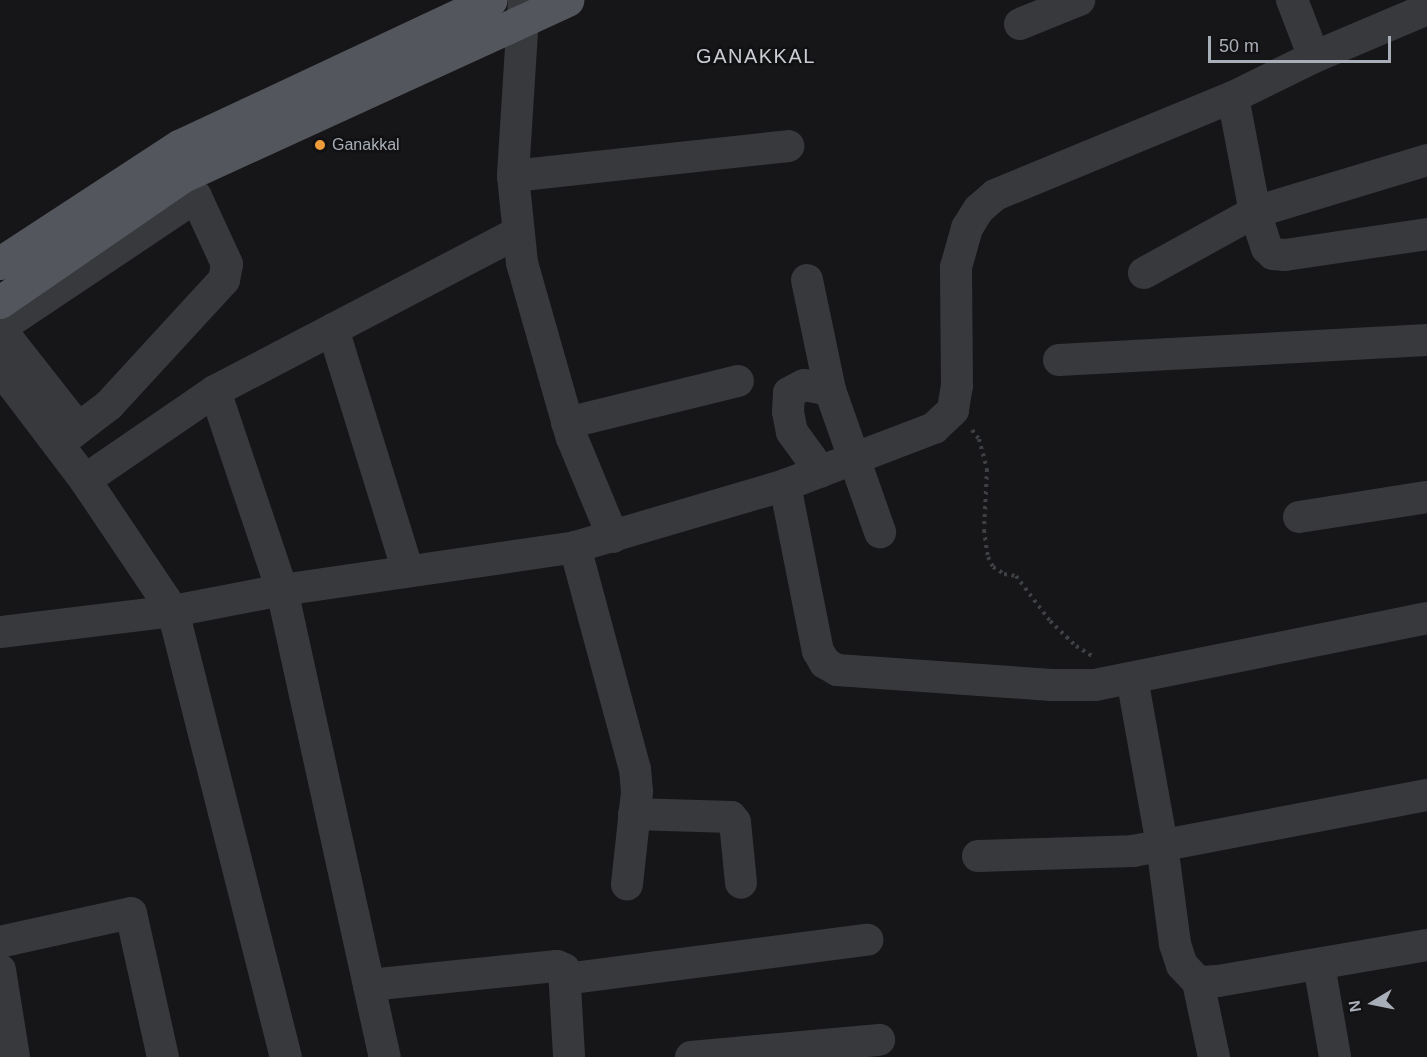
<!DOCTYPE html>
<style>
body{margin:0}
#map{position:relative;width:1427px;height:1057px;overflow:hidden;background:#161618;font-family:Helvetica,sans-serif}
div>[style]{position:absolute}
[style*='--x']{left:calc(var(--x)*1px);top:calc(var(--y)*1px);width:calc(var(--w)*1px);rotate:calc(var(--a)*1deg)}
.path>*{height:4px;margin-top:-2px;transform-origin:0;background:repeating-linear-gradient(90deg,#3d4044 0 3px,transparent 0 7.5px)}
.minor>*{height:32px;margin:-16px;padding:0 16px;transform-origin:16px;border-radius:16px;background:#37393d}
.major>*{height:33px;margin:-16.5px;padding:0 16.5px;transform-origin:16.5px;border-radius:16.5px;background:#53565c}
.dots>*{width:16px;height:16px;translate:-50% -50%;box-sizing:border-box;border:3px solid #111113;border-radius:50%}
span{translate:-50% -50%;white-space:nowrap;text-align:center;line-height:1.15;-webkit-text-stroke:5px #111113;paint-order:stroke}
.poi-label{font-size:16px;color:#a9afb8}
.left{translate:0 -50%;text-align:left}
.quarter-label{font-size:20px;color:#cacdd4;letter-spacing:1.5px}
.north{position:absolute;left:1343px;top:973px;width:60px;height:60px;-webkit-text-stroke:4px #111113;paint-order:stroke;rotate:260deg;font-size:16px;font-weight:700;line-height:24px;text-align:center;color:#a9afb8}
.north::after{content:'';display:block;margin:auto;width:21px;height:27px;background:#a9afb8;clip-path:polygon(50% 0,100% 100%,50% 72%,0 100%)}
.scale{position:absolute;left:1208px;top:36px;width:183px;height:27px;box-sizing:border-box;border:3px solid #a9afb8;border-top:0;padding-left:8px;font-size:18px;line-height:21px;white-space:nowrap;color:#a9afb8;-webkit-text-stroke:4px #111113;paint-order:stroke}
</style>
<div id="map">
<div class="path">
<i style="--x:972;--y:430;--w:11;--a:52"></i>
<i style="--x:979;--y:439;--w:31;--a:75"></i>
<i style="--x:987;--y:469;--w:61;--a:92.8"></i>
<i style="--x:984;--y:530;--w:27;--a:82"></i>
<i style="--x:988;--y:557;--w:11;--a:63"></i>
<i style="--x:993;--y:567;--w:13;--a:32"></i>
<i style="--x:1004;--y:574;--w:12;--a:9"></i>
<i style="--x:1016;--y:576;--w:56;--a:52.9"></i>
<i style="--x:1050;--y:621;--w:36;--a:44"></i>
<i style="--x:1076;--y:646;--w:19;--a:32"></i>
</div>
<div class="minor">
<i style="--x:524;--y:0;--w:176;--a:93.6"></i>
<i style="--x:513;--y:176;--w:87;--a:84.1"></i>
<i style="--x:522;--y:263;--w:182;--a:74.1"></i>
<i style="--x:572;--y:438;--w:107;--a:67.5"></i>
<i style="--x:1292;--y:0;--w:61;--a:68.9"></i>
<i style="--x:1020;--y:24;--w:64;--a:-22.1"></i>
<i style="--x:1233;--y:97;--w:117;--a:79.2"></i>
<i style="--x:1255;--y:212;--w:38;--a:72"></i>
<i style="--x:1267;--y:248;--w:8;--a:45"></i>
<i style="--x:1273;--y:254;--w:12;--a:5"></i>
<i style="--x:1285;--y:255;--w:144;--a:-8.4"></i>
<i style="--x:513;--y:176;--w:277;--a:-6.2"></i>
<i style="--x:1144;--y:273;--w:127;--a:-28.8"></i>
<i style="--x:1255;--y:212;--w:180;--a:-16.8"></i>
<i style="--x:807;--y:280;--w:112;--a:78.2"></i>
<i style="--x:830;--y:390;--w:26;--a:-169"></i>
<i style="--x:804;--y:385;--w:17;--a:152"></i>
<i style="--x:789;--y:393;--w:19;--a:93"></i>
<i style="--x:788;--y:412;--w:20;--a:79"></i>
<i style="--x:792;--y:432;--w:49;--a:54.1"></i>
<i style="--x:0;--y:328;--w:236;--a:-33.8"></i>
<i style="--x:0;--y:329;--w:126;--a:51.8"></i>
<i style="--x:333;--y:329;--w:253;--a:72.8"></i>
<i style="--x:1059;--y:360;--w:369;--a:-3.1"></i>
<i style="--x:0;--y:368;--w:141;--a:52.8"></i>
<i style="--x:85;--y:480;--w:158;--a:56.1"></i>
<i style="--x:173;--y:611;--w:460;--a:75.8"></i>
<i style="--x:830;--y:390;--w:151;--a:70.6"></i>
<i style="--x:215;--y:391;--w:210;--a:71.4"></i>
<i style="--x:282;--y:590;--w:478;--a:77.6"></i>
<i style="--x:567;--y:423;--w:176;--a:-13.8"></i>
<i style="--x:58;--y:444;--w:64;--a:-37.4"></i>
<i style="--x:109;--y:405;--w:170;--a:-47.4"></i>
<i style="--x:224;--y:280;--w:16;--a:-79"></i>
<i style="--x:227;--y:264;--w:74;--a:-114.8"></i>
<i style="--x:196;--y:197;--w:25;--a:-127"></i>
<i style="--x:85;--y:480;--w:158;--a:-34.4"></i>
<i style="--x:215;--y:391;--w:341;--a:-27.6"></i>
<i style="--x:785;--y:485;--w:169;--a:78.8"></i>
<i style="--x:818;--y:651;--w:14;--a:60"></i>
<i style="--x:825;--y:663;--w:14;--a:30"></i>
<i style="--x:837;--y:670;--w:215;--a:4"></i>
<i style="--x:1051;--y:685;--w:44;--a:0"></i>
<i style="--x:1095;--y:685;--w:339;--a:-11.4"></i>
<i style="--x:1299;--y:517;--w:130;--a:-8.9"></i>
<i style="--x:575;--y:547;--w:230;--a:74.9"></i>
<i style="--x:635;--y:769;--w:23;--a:85"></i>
<i style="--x:637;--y:792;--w:93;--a:96.2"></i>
<i style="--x:0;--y:632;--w:174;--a:-6.9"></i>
<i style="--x:173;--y:611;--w:111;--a:-10.9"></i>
<i style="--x:282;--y:590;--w:296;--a:-8.3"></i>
<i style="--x:575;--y:547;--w:219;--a:-16.4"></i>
<i style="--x:785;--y:485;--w:160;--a:-20.9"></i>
<i style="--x:934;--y:428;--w:26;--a:-43"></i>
<i style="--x:953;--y:410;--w:24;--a:-81"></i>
<i style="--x:957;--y:386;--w:119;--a:-90.5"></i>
<i style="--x:956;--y:267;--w:41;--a:-74.2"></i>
<i style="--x:967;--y:228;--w:22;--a:-58"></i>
<i style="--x:979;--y:209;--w:21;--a:-41"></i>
<i style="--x:995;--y:195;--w:257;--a:-22.4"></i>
<i style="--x:1233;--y:97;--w:90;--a:-26.3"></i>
<i style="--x:1314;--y:57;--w:123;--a:-23"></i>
<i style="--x:1132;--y:678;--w:170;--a:79.8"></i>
<i style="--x:1162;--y:845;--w:100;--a:82.5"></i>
<i style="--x:1175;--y:944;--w:22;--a:72"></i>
<i style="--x:1182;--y:965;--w:23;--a:47"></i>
<i style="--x:1198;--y:982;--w:20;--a:-3"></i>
<i style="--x:1218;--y:981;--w:212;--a:-9.8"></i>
<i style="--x:634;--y:814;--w:97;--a:1.8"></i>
<i style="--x:731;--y:817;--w:6;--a:51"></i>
<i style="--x:735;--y:822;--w:61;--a:84.4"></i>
<i style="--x:978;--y:856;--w:155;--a:-1.8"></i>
<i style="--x:1133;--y:851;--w:299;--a:-10.8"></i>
<i style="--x:0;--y:942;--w:134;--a:-12.5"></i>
<i style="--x:131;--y:913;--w:148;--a:77.5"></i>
<i style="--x:1319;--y:965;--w:93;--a:80.1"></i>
<i style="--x:0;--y:970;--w:88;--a:80.9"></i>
<i style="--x:565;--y:979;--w:305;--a:-7.4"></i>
<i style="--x:1198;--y:982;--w:77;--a:78"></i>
<i style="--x:369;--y:985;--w:189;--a:-5.8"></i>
<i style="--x:557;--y:966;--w:8;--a:23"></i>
<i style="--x:564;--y:969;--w:88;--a:86.7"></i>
<i style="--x:691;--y:1057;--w:189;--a:-5.2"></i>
</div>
<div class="major">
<i style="--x:0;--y:263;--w:214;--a:-33.2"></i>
<i style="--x:179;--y:146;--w:344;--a:-25.1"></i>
<i style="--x:0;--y:302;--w:220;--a:-34.6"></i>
<i style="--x:181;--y:177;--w:425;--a:-24.6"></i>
</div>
<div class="dots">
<i style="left:320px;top:145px;background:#ed9c39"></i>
</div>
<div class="poi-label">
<span class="left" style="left:332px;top:145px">Ganakkal</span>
</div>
<div class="quarter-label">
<span style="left:756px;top:56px">GANAKKAL</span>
</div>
<div class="north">N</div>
<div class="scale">50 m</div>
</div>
